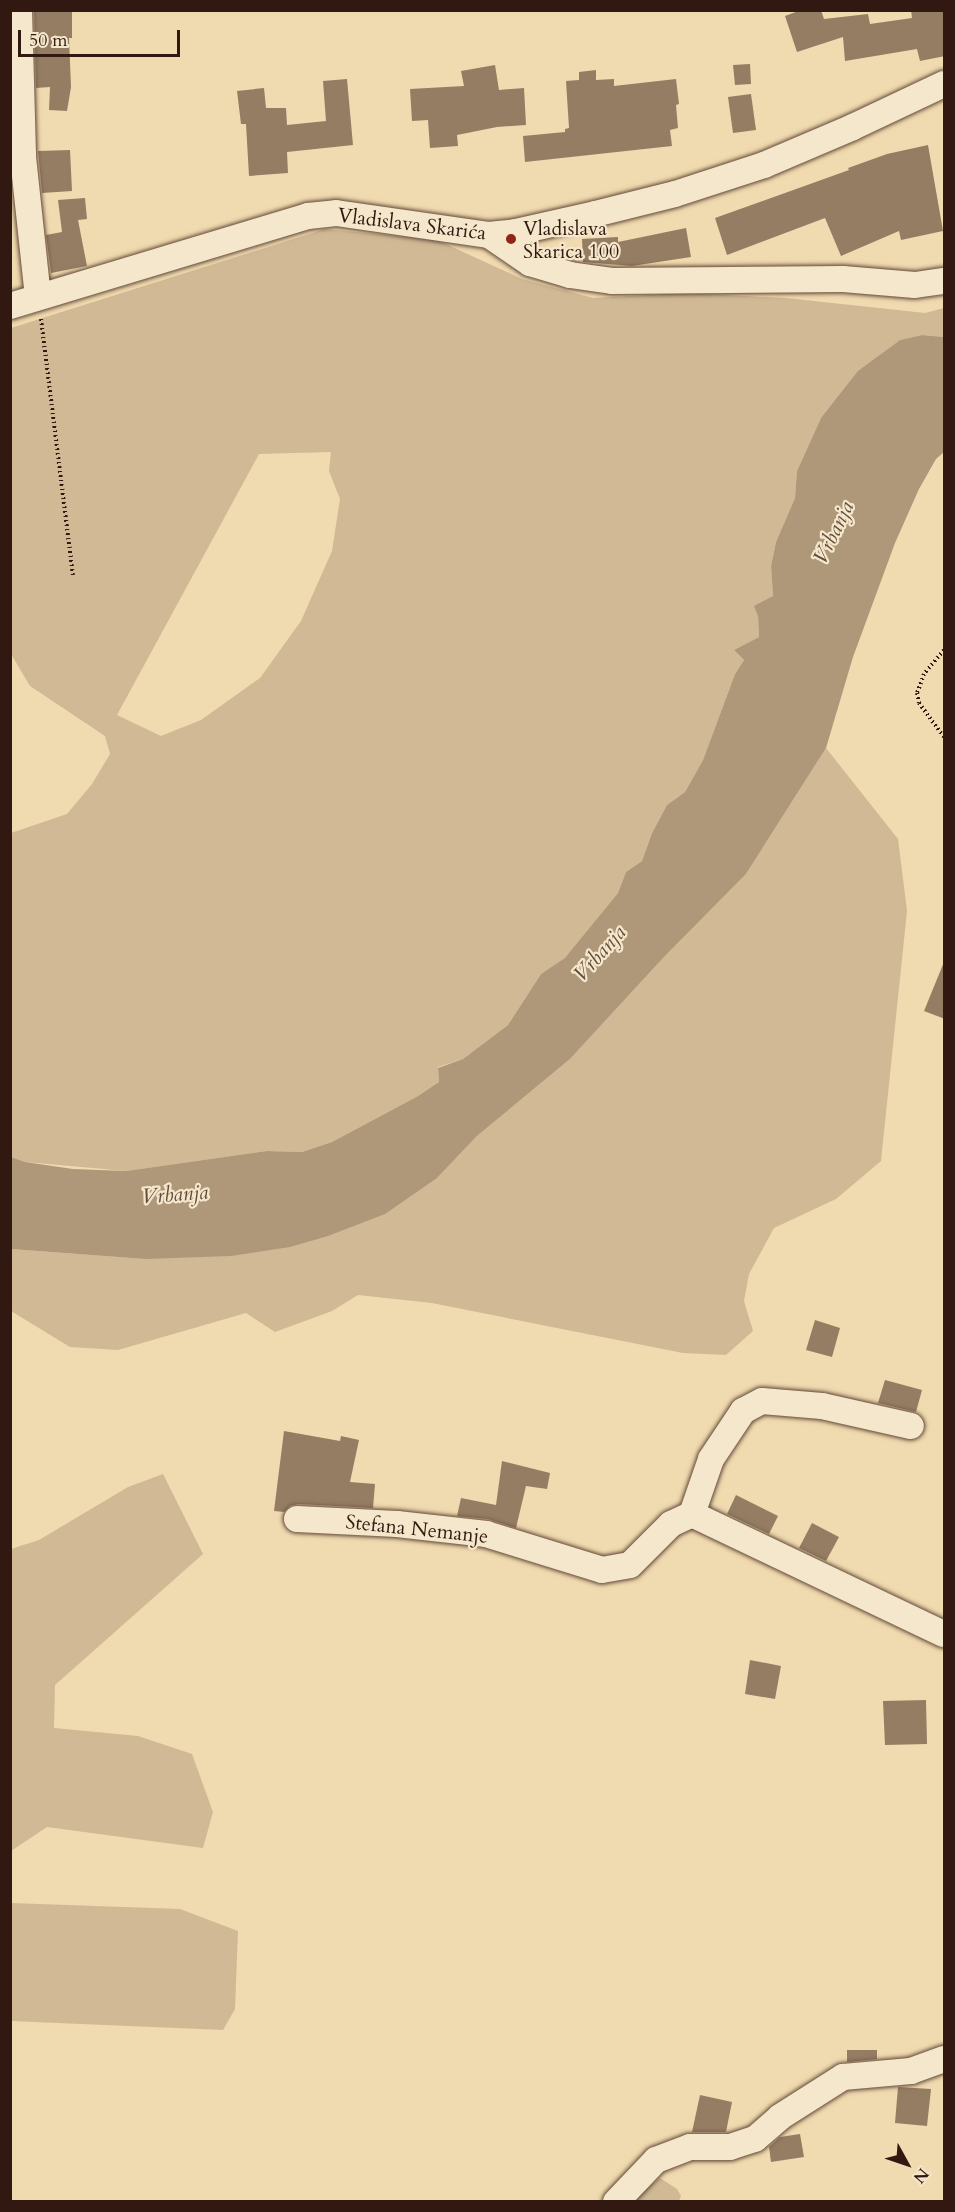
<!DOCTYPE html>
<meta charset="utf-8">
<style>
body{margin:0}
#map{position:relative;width:955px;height:2212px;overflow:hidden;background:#f0daaf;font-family:Cardo,serif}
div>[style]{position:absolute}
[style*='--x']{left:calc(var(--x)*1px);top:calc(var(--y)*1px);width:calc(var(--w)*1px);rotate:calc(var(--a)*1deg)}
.green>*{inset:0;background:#d0b994}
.water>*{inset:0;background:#af9879}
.building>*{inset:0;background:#947d63}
.path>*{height:4px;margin-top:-2px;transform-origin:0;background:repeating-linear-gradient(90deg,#311911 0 1.5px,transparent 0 4.5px)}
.roads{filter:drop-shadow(0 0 2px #614938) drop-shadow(0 0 2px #614938)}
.minor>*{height:26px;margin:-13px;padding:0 13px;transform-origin:13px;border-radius:13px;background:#f5e7cb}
.dots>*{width:16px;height:16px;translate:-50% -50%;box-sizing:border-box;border:3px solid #f5e7cb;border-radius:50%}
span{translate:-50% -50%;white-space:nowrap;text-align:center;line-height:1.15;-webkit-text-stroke:4.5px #f5e7cb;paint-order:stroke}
.street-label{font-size:20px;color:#311911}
.poi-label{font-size:20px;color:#311911}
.left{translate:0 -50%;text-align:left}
.water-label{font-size:21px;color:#634c3b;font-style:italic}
.frame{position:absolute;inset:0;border:12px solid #311911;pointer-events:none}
.north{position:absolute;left:877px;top:2134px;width:60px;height:60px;-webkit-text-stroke:4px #f5e7cb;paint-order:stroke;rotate:130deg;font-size:16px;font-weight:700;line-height:24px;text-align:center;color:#311911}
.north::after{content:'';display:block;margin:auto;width:21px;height:27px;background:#311911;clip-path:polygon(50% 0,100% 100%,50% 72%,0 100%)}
.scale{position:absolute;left:18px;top:30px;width:162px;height:27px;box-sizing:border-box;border:3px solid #311911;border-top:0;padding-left:8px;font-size:18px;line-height:21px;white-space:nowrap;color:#311911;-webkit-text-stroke:4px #f5e7cb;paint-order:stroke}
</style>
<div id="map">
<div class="green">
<i style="clip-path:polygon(evenodd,325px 229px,437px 240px,522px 279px,593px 298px,687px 293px,786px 298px,925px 313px,944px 308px,944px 337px,922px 335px,900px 340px,880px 355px,821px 418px,797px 471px,795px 498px,776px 542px,771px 566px,773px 596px,758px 616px,759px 637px,734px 650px,744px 660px,735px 674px,703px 760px,685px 792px,667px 805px,652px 833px,642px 861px,626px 872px,618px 893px,565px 959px,541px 974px,508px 1025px,463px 1059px,438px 1067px,439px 1082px,418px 1096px,332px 1142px,302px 1152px,267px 1151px,126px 1171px,25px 1162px,11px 1157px,11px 833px,67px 814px,92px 784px,110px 754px,105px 736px,30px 686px,11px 654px,11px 328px,325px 229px,331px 452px,329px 471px,340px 499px,332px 551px,301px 621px,260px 678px,201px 720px,161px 736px,117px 715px,259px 454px,331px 452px)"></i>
<i style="clip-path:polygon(826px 748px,898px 839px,907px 911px,881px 1161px,836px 1199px,774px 1228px,749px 1274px,744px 1301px,753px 1331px,726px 1355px,683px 1353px,432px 1303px,358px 1295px,332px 1311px,275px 1332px,246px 1313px,118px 1350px,70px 1347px,11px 1311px,11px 1249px,145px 1259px,437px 1178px,477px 1136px,570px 1059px,664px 957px,746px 874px)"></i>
<i style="clip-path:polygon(163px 1474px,203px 1554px,55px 1685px,54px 1728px,138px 1736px,192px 1754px,213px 1812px,203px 1848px,47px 1827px,11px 1851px,11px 1549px,39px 1540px,128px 1487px)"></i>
<i style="clip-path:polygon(11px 1903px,180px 1909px,238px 1931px,235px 2009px,223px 2030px,11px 2021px)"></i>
<i style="clip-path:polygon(660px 2178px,677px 2189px,681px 2196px,679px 2201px,629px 2202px)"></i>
</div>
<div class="water">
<i style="clip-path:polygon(922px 335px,944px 337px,944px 452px,936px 459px,919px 489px,895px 543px,853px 657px,826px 748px,746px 874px,664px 957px,570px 1059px,477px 1136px,437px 1178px,385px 1214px,328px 1236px,290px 1247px,231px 1256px,145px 1259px,11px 1249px,11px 1157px,25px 1162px,73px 1169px,126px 1171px,267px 1151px,302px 1152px,332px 1142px,418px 1096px,439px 1082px,438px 1068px,463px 1059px,508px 1025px,541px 974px,565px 958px,618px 893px,626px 872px,642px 861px,652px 833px,667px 805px,685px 792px,703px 760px,735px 674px,744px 660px,734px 650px,759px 637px,758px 616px,754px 606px,773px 596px,771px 566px,776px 542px,795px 498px,797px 471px,821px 418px,858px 371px,900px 340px)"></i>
</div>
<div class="building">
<i style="clip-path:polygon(34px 10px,72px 10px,72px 38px,69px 38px,71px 87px,67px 111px,49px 110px,50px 87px,36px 88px)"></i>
<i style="clip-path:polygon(801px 10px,821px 10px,824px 19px,868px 14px,870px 24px,912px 18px,911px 10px,945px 10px,945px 56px,920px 61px,917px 49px,845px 61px,843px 37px,797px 52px,785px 16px)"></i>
<i style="clip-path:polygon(750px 64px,751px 84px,735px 85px,733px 65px)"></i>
<i style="clip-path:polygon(495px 65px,499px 90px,524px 88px,526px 125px,497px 127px,457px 135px,458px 146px,430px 148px,428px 120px,412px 121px,410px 89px,464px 86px,461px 71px)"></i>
<i style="clip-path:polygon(596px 70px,596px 80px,614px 79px,614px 86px,676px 79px,679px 104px,676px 105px,678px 128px,670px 130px,672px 146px,525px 162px,523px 136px,565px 132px,565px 129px,569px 128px,566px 81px,579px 80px,579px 72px)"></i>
<i style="clip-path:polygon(347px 79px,353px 145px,287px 152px,288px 173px,249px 176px,246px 124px,241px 124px,237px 91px,264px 88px,266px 108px,286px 108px,287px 125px,326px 121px,323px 81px)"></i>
<i style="clip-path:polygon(751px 94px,756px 130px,733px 133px,728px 97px)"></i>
<i style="clip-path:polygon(928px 145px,943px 231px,901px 240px,899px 231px,841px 256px,825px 218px,727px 255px,715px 218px,849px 170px,848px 168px,887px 154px)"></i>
<i style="clip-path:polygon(70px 150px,72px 191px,42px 193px,38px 151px)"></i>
<i style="clip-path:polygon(85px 198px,87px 219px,78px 220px,87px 266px,51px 273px,46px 235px,62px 232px,58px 200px)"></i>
<i style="clip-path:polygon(686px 228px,691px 257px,632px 266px,583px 262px,582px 239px,618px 237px,618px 242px)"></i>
<i style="clip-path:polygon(944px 962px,945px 962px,945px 1019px,924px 1011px)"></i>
<i style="clip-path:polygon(815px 1320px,840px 1328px,832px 1357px,806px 1350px)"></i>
<i style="clip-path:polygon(885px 1380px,922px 1390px,916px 1412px,878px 1403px)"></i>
<i style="clip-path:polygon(284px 1431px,340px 1441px,341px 1436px,359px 1440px,350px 1482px,375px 1484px,373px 1508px,298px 1504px,290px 1506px,284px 1512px,274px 1511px)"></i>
<i style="clip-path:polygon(502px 1461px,550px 1473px,547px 1489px,526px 1486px,516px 1528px,488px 1519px,457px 1516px,461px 1498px,496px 1505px)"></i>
<i style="clip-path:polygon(736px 1495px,778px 1516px,769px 1534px,727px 1514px)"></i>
<i style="clip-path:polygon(812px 1523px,839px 1537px,826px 1561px,799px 1548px)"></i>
<i style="clip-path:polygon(750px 1660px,781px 1666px,775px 1699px,745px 1694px)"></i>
<i style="clip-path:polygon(926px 1700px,927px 1744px,885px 1745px,883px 1701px)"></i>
<i style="clip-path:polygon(847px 2050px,877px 2050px,877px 2059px,847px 2062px)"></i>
<i style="clip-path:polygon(898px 2087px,931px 2089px,927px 2126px,895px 2123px)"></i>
<i style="clip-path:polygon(700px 2095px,732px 2102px,726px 2132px,692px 2132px)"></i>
<i style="clip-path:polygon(800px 2134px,804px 2157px,771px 2162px,769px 2147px,780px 2137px)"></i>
</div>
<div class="path">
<i style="--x:41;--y:319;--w:258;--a:82.9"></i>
<i style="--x:944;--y:650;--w:31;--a:130"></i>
<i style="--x:924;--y:674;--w:20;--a:110"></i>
<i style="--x:917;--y:693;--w:10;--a:79"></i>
<i style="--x:919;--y:703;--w:42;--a:53.7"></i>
</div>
<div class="roads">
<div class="minor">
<i style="--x:19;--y:10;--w:147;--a:88.4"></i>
<i style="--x:23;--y:157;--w:141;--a:83.9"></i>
<i style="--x:489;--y:235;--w:50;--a:34.3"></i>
<i style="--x:530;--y:263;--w:42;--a:16.7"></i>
<i style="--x:570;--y:275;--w:42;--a:8.1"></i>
<i style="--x:612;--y:281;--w:231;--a:-0.5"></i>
<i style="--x:843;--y:279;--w:72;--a:4.8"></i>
<i style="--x:915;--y:285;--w:29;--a:-8"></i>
<i style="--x:10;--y:306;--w:311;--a:-16.8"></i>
<i style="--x:308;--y:216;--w:28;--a:-6"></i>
<i style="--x:336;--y:213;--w:155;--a:8.2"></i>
<i style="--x:489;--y:235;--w:27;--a:-6"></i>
<i style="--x:516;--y:232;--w:81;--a:-12.8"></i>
<i style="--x:595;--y:214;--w:82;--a:-14"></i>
<i style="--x:675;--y:194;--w:94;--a:-18"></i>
<i style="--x:764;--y:165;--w:97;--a:-23.1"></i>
<i style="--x:853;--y:127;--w:101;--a:-25.3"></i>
<i style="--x:692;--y:1514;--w:58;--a:-70.9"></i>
<i style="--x:711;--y:1459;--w:58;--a:-56.3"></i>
<i style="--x:743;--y:1411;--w:21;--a:-28"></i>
<i style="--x:762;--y:1401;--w:60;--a:4.8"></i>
<i style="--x:822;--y:1406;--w:91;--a:12.7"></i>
<i style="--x:297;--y:1519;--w:100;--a:2.9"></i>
<i style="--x:397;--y:1524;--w:90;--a:6.4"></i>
<i style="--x:486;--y:1534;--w:121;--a:17.2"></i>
<i style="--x:602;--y:1570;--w:28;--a:-10"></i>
<i style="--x:630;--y:1565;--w:58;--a:-45"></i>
<i style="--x:671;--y:1524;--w:23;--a:-25"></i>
<i style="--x:692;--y:1514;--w:279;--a:25.5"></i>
<i style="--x:616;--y:2202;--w:58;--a:-46.4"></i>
<i style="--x:656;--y:2160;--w:36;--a:-21"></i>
<i style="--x:690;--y:2147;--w:40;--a:0"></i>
<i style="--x:730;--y:2147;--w:26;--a:-18"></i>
<i style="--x:755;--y:2139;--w:33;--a:-41"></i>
<i style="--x:780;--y:2117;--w:75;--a:-32.4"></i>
<i style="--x:843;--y:2077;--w:68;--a:-5"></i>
<i style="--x:911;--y:2071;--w:35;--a:-20"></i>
</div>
</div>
<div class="dots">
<i style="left:511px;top:239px;background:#8f2418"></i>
</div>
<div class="street-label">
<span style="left:412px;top:224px;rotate:7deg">Vladislava Skarića</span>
<span style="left:417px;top:1529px;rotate:6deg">Stefana Nemanje</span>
</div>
<div class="poi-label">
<span class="left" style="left:523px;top:240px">Vladislava<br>Skarica 100</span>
</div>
<div class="water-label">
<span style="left:834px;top:533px;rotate:-64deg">Vrbanja</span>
<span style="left:600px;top:954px;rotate:-48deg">Vrbanja</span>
<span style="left:175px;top:1195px;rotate:-4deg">Vrbanja</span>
</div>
<div class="frame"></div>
<div class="north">N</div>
<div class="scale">50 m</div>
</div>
